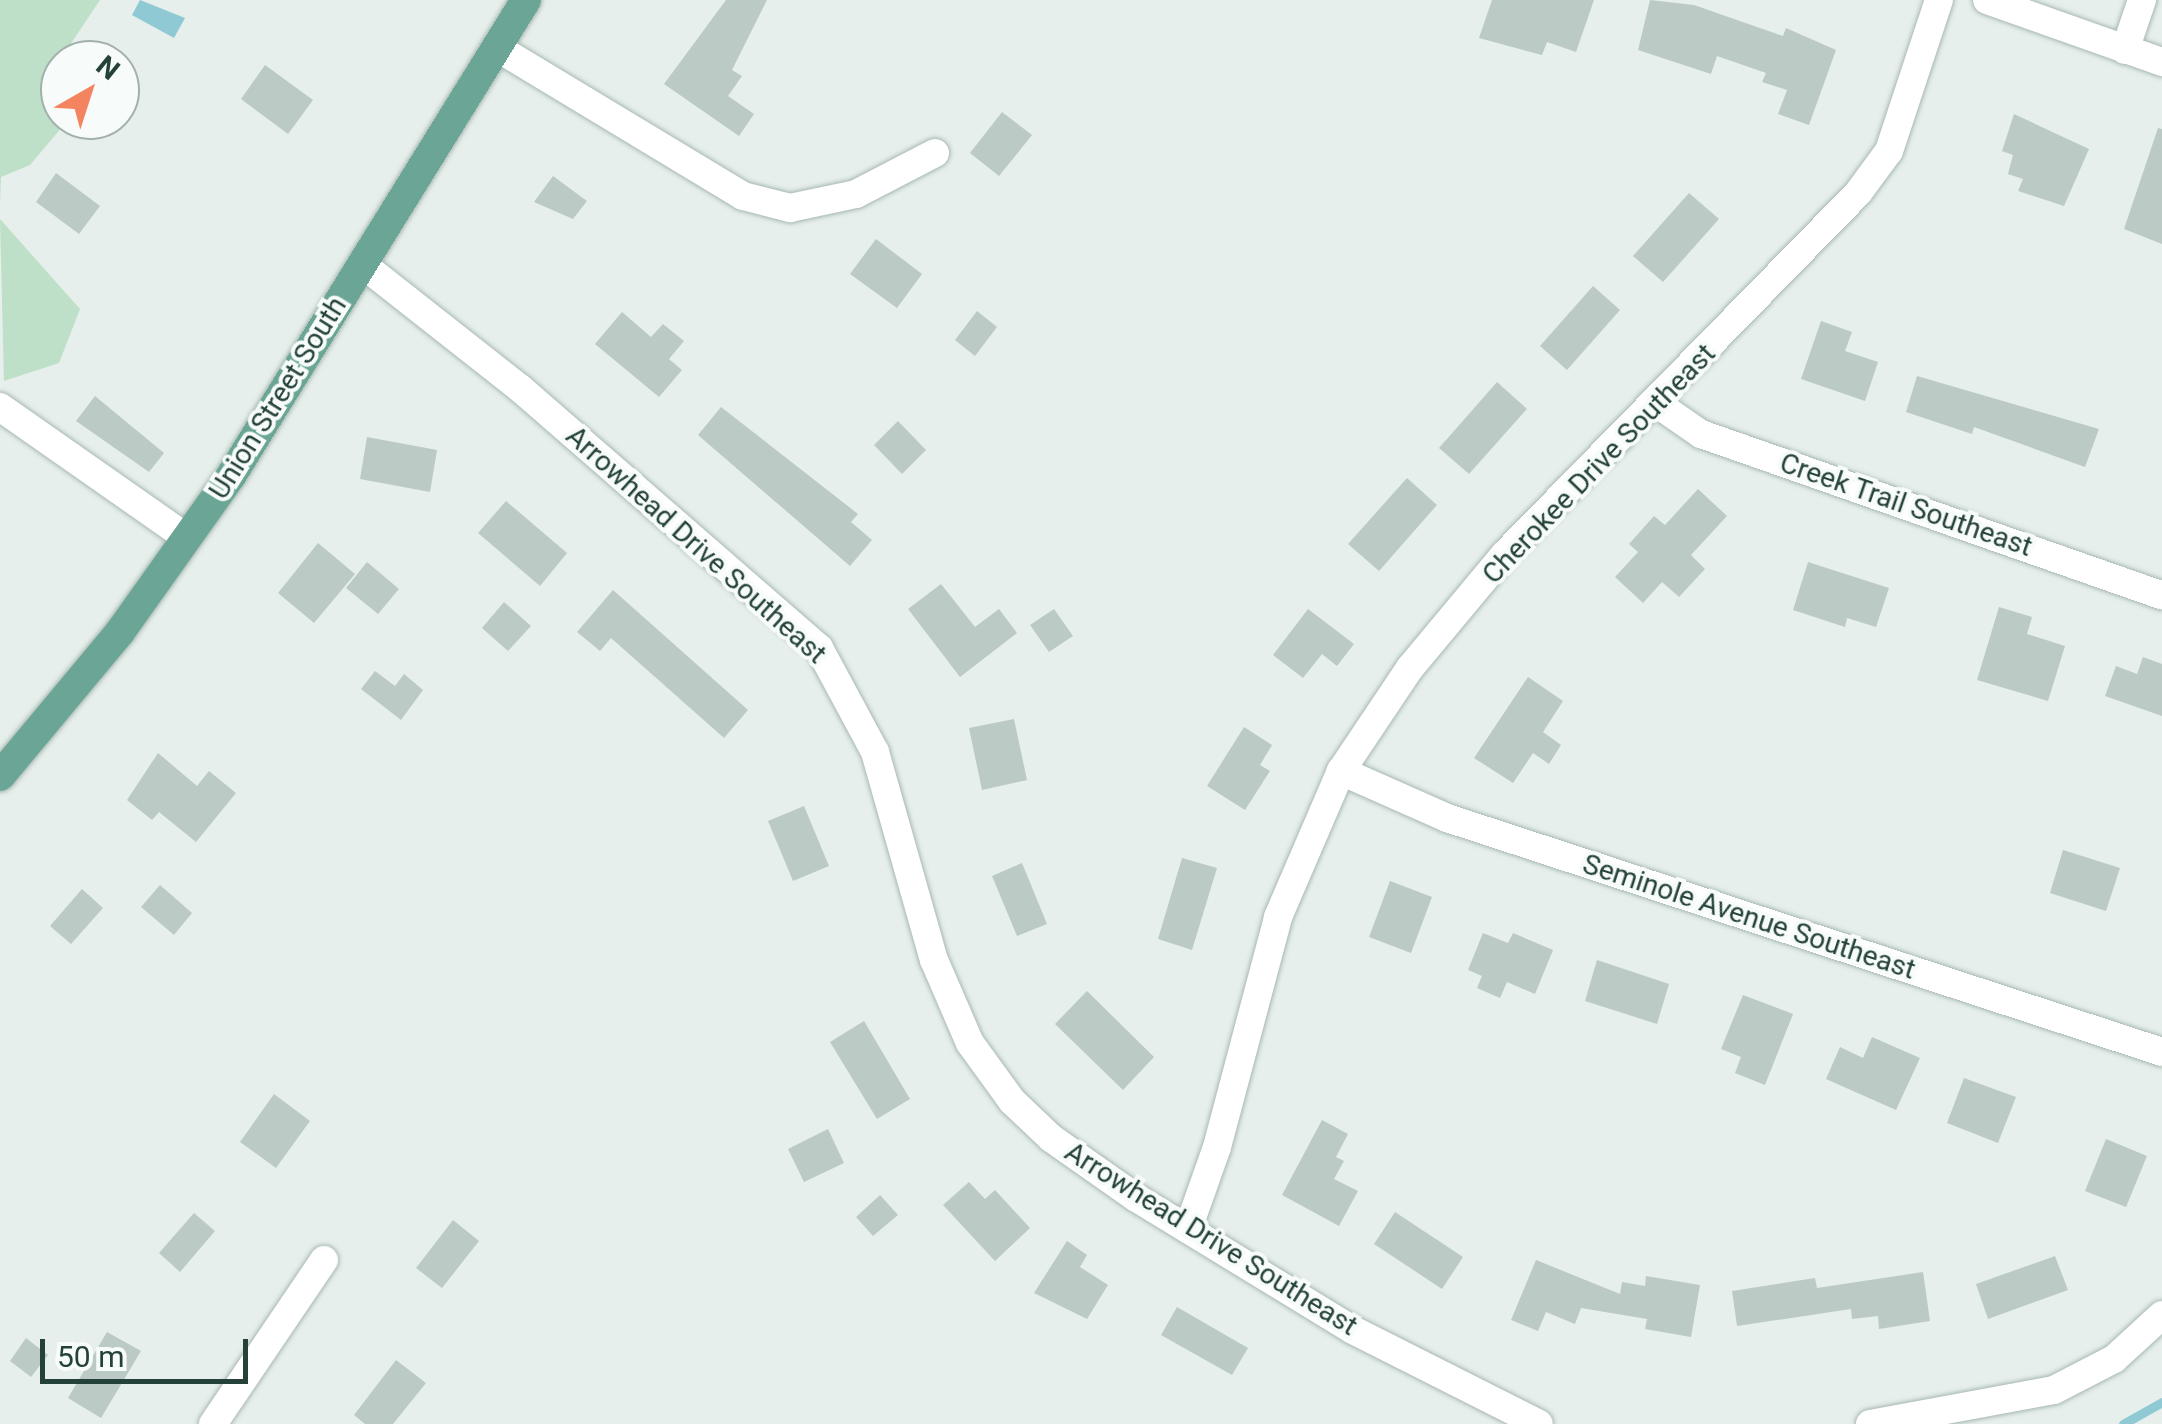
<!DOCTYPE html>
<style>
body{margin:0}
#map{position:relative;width:2162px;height:1424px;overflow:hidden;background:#e6efeb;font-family:Roboto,sans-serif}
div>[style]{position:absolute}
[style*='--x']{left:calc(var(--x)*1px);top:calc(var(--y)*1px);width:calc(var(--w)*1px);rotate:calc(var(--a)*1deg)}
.green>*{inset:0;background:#bfe0c8}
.water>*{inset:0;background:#8ec9d4}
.stream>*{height:9px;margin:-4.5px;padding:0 4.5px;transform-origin:4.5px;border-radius:4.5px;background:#8ec9d4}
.building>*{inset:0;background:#bbcac4}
.roads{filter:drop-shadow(0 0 2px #a8b8b2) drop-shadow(0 0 2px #a8b8b2)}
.minor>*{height:28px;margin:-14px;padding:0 14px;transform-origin:14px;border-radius:14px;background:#fff}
.major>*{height:30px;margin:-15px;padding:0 15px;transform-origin:15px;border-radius:15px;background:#6aa596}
span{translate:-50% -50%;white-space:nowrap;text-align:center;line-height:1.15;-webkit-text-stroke:8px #f7fbf9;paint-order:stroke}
.street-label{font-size:28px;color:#24423a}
.north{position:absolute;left:40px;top:40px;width:100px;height:100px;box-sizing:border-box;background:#f7fbf9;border:2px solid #a3b1ad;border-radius:50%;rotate:39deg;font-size:28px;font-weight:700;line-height:40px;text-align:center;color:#24423a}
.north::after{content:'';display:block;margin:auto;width:35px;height:45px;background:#f4845f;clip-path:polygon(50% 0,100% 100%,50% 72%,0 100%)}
.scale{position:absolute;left:40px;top:1339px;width:208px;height:45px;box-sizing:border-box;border:5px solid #24423a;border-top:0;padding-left:12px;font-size:30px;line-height:35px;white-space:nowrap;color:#24423a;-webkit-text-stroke:8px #f7fbf9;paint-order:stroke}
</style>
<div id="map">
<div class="green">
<i style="clip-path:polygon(0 0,100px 0,60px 60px,60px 120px,68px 120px,30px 165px,1px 177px,0 205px)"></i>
<i style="clip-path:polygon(0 219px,80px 309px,59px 363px,4px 381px)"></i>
</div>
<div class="water">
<i style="clip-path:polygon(140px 0,185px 18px,174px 38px,132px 15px)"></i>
</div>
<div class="stream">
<i style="--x:2123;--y:1424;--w:45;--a:-29.4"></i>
</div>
<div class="building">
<i style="clip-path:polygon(726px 0,767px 0,732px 70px,742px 76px,728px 96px,754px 114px,739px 136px,664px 84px)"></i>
<i style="clip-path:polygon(1492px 0,1594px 0,1576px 52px,1547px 42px,1542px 55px,1479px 38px)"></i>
<i style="clip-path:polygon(1650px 0,1694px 5px,1783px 36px,1786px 28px,1836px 50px,1809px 125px,1778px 114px,1787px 90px,1762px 82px,1766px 73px,1717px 56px,1711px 74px,1638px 50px)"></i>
<i style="clip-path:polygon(265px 65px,313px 100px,288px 134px,241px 99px)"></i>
<i style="clip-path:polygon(1002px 112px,1032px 135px,999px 176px,970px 153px)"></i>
<i style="clip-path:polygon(2014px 114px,2089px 149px,2064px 206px,2018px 191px,2023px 179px,2008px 174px,2013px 155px,2002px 151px)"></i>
<i style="clip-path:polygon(2158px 128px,2162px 129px,2162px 244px,2124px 229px)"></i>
<i style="clip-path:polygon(56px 173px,100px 206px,79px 234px,36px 202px)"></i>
<i style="clip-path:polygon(553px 176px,587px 201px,573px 219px,534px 202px)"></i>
<i style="clip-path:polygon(1689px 193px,1719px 219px,1663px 282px,1633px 256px)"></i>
<i style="clip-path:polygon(876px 239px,922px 274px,897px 308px,850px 274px)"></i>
<i style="clip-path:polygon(1593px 286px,1620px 310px,1567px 370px,1540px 346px)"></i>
<i style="clip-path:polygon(977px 311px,997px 327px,975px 356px,955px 340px)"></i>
<i style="clip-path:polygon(622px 312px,651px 337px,663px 324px,684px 341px,669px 359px,682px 370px,659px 397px,595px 344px)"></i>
<i style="clip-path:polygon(1821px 321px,1852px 332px,1845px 351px,1878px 362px,1865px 401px,1801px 379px)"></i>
<i style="clip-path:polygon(1917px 376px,2099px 429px,2085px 467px,1974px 427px,1972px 434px,1906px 412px)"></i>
<i style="clip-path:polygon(1497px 382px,1527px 409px,1469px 474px,1439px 448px)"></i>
<i style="clip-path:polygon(95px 396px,164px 453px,149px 472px,76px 421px)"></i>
<i style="clip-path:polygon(721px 407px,858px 514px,851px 522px,872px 540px,850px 566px,698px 435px)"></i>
<i style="clip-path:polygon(898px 421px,926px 450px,902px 474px,874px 445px)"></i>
<i style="clip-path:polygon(367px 437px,437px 450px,430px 492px,360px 479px)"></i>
<i style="clip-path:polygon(1407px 478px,1437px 505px,1379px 571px,1348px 544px)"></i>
<i style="clip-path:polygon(1698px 489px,1727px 516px,1691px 555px,1705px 569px,1679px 597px,1662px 582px,1643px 603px,1615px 577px,1638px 552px,1629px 544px,1654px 516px,1665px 525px)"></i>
<i style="clip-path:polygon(506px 501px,567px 553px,540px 586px,478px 533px)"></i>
<i style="clip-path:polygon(318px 543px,355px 574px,314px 623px,278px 593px)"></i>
<i style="clip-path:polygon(367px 562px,399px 589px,378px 614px,346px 588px)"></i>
<i style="clip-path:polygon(1808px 562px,1889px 588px,1876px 627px,1847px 618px,1845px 627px,1793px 610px)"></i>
<i style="clip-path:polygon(941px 584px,975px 627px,999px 609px,1017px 633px,960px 677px,908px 609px)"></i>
<i style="clip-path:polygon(613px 590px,748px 710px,724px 738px,611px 638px,600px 651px,577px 632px)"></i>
<i style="clip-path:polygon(504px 602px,531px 626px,508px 651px,482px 628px)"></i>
<i style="clip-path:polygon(1999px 607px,2032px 617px,2027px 634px,2065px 646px,2048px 701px,1977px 680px)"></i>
<i style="clip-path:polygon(1054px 609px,1073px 636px,1049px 652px,1030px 625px)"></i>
<i style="clip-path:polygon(1308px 609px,1354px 644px,1337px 666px,1322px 654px,1303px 678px,1273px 655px)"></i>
<i style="clip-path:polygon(2143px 657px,2162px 664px,2162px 716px,2105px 696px,2116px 666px,2137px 674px)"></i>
<i style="clip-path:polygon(375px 671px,395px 686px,404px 674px,423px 690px,401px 720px,361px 689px)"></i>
<i style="clip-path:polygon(1528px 677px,1563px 701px,1543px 732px,1561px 745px,1549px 764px,1533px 753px,1513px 783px,1474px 758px)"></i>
<i style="clip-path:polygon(1014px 719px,1027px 780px,982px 790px,969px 728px)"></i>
<i style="clip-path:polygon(1244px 727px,1272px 745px,1260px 765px,1270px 771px,1245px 810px,1207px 786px)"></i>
<i style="clip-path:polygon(158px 753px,197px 786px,209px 771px,236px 793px,196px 842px,159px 812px,152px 820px,127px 800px)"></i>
<i style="clip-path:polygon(804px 806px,829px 866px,793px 881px,768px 821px)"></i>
<i style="clip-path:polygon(2063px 850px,2120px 868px,2106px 911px,2050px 893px)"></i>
<i style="clip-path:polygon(1182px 858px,1217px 868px,1192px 950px,1158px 939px)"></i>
<i style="clip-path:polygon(1022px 863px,1047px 924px,1017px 936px,992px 876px)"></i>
<i style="clip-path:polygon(1390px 881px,1432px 897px,1411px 953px,1369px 937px)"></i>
<i style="clip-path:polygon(160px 885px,192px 913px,174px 935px,141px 907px)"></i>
<i style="clip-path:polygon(82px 889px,103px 908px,71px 944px,50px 926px)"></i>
<i style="clip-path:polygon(1483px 933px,1508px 943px,1513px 933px,1553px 950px,1535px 994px,1507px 982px,1500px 998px,1477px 988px,1482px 976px,1468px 970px)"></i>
<i style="clip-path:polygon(1597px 960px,1669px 984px,1657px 1024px,1585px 1001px)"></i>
<i style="clip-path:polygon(1087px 991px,1154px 1057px,1123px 1090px,1055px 1024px)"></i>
<i style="clip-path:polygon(1743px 995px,1793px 1014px,1765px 1085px,1735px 1073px,1741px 1057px,1721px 1049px)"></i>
<i style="clip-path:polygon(864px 1021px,910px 1099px,877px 1119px,830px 1042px)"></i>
<i style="clip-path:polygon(1872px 1037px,1920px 1058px,1896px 1110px,1826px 1079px,1840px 1047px,1863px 1058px)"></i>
<i style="clip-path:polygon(1964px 1078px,2016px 1097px,1998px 1143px,1947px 1123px)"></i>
<i style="clip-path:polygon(274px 1094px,310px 1121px,276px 1168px,240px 1142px)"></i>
<i style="clip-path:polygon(1322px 1120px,1348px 1134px,1336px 1157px,1344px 1161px,1334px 1179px,1358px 1191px,1339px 1226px,1282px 1195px)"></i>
<i style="clip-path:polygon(828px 1129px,844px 1163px,804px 1182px,788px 1149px)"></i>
<i style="clip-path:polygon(2106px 1139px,2147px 1156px,2126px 1207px,2085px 1191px)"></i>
<i style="clip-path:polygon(969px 1182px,985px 1199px,995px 1190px,1030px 1228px,995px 1261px,943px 1205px)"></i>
<i style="clip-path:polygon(880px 1195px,898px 1215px,873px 1236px,856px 1217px)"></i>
<i style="clip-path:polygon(1395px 1212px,1463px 1257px,1442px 1289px,1374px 1244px)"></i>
<i style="clip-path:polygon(194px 1213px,215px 1231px,180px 1272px,159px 1253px)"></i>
<i style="clip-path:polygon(453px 1220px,479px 1241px,442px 1288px,416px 1268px)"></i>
<i style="clip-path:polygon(1067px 1241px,1087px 1255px,1080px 1267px,1108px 1285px,1087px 1319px,1034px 1293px)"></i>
<i style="clip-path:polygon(2055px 1256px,2068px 1290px,1988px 1319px,1976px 1284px)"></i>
<i style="clip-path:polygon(1536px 1260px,1620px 1294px,1622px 1282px,1645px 1286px,1646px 1276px,1700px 1285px,1691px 1337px,1645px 1329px,1647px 1319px,1581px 1308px,1575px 1324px,1546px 1312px,1538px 1331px,1511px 1320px)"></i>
<i style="clip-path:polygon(1923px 1272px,1930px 1321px,1879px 1329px,1878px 1316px,1852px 1319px,1851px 1309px,1737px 1326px,1732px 1291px,1815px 1278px,1817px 1288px)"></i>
<i style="clip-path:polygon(1177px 1307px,1248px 1348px,1232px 1375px,1161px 1335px)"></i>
<i style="clip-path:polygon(107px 1332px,141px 1351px,101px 1418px,68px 1398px)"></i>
<i style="clip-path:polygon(26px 1338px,48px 1355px,31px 1377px,10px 1361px)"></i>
<i style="clip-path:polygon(396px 1360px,426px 1383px,393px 1424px,365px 1424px,354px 1415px)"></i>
</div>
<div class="roads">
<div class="minor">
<i style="--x:1987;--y:0;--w:186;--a:19.5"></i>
<i style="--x:496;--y:47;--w:288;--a:31.1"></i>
<i style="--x:743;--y:196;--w:49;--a:14.3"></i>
<i style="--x:790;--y:208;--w:67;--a:-12"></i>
<i style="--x:856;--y:194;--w:89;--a:-27.4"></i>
<i style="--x:2125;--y:50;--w:53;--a:-71.2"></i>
<i style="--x:362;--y:264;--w:202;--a:38.2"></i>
<i style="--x:521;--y:389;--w:395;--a:41"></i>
<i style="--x:819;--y:648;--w:118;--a:61.7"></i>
<i style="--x:875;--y:752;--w:216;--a:74.2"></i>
<i style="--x:934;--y:960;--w:90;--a:66.6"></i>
<i style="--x:970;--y:1043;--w:72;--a:54.1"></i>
<i style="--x:1012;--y:1101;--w:54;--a:43.5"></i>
<i style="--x:1051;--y:1138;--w:103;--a:35.1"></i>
<i style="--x:1135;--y:1197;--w:255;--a:31.4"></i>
<i style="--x:1353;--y:1330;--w:208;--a:26.8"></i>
<i style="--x:1656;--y:403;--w:55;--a:34.6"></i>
<i style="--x:1701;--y:434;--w:488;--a:19.3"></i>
<i style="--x:0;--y:407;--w:228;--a:35"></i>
<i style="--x:1341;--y:771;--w:116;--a:23.9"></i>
<i style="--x:1447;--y:818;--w:752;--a:18.12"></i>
<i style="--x:1188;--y:1229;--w:87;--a:-70.5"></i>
<i style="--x:1217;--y:1147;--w:238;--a:-75.1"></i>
<i style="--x:1278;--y:917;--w:159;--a:-66.7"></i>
<i style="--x:1341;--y:771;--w:124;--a:-56.2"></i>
<i style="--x:1410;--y:668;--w:148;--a:-50.2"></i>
<i style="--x:1505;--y:554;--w:505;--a:-45.64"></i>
<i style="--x:1858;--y:193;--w:52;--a:-53.6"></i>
<i style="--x:1889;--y:151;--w:159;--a:-71.7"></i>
<i style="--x:213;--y:1424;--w:198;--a:-55.9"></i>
<i style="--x:1870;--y:1424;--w:187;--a:-10.5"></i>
<i style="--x:2054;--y:1390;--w:68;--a:-27.3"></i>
<i style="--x:2114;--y:1359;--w:65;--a:-42.5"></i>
</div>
<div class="major">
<i style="--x:0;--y:776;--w:187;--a:-50.2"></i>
<i style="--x:120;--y:632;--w:191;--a:-54.6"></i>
<i style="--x:231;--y:476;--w:560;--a:-58.21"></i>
</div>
</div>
<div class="street-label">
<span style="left:278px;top:398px;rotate:-58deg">Union Street South</span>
<span style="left:1599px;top:464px;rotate:-46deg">Cherokee Drive Southeast</span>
<span style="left:1906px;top:505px;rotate:19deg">Creek Trail Southeast</span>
<span style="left:696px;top:545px;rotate:42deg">Arrowhead Drive Southeast</span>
<span style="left:1749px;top:917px;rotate:18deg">Seminole Avenue Southeast</span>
<span style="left:1211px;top:1239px;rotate:32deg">Arrowhead Drive Southeast</span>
</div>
<div class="north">N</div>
<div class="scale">50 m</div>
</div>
